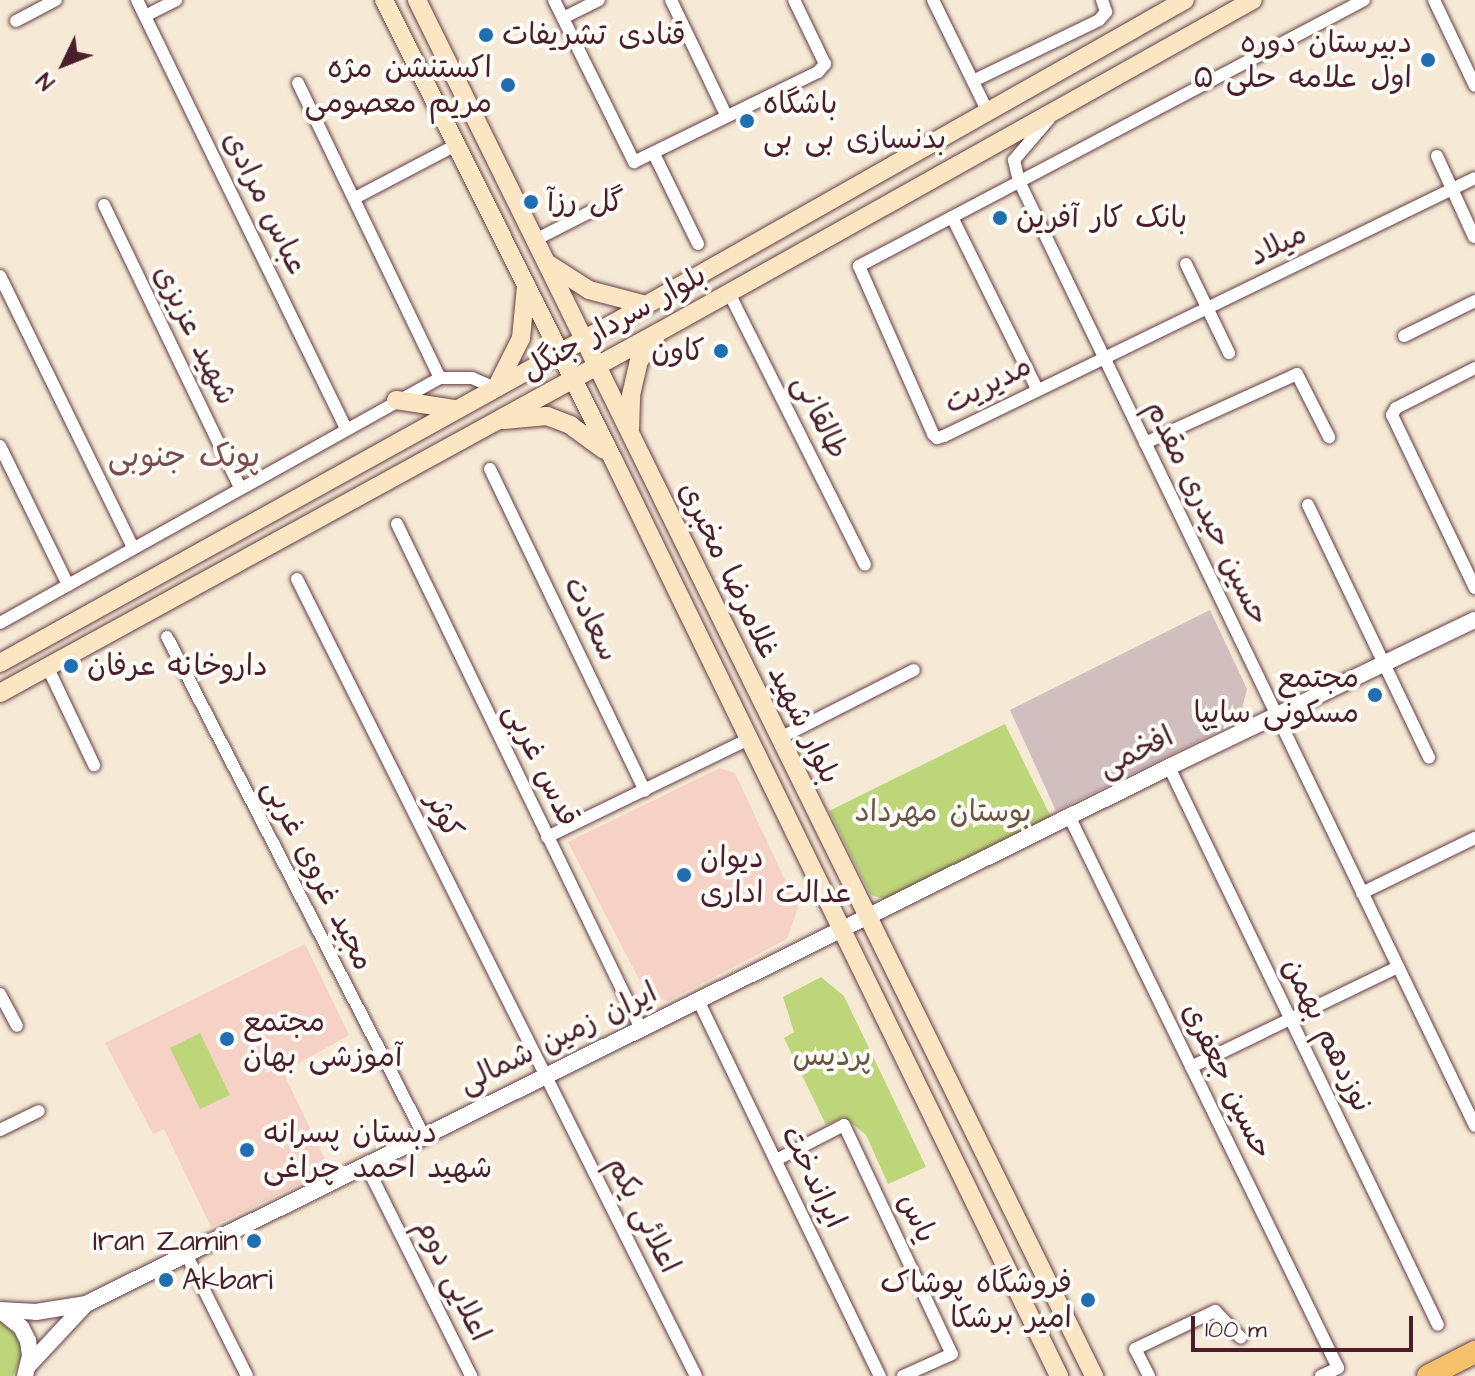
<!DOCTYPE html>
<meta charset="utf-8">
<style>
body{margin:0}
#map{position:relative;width:1475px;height:1376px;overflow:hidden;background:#f6ead6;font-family:"Architects Daughter","Playpen Sans Arabic",sans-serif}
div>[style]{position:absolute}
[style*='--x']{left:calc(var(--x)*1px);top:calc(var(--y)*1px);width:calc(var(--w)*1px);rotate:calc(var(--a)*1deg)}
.built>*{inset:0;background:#f6d1c5}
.industrial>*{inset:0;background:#d1bfbf}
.green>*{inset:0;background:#bdd67a}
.roads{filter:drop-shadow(0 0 2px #643d45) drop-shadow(0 0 2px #643d45)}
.minor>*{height:12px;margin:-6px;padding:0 6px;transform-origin:6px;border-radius:6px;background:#fff}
.tertiary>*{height:16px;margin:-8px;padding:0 8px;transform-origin:8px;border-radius:8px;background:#fff}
.secondary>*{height:18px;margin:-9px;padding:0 9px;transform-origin:9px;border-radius:9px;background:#fbe6c4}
.trunk>*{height:22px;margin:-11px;padding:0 11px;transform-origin:11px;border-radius:11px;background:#f5c16b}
.dots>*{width:22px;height:22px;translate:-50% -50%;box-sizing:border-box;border:4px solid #fdfcf7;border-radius:50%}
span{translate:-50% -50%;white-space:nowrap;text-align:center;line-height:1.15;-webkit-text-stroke:8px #fdfcf7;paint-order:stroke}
.poi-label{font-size:30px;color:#4a1f2b}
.left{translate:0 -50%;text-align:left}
.right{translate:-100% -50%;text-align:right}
.street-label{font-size:30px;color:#4a1f2b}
.park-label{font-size:30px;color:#6c5643}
.neighbourhood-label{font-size:32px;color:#7b4c4e}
.north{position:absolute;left:24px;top:24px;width:80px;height:80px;-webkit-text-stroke:6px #fdfcf7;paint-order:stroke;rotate:227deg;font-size:22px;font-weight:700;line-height:32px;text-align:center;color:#4a1f2b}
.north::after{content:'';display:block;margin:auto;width:28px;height:36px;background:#4a1f2b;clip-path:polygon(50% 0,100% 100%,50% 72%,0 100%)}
.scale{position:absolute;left:1191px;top:1316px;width:222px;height:36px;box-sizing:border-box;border:4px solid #4a1f2b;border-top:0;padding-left:10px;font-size:24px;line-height:28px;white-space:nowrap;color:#4a1f2b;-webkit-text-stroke:6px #fdfcf7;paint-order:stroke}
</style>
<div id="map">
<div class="built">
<i style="clip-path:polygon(720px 768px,735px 773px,798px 908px,787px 939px,668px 1001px,647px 995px,568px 842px)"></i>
<i style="clip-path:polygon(305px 944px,349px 1035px,283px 1072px,330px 1170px,211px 1227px,164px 1129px,153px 1134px,105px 1043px)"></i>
</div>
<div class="industrial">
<i style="clip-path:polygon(1210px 610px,1247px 689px,1239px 721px,1056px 811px,1010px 710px)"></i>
</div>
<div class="green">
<i style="clip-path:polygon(1005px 724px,1051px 817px,884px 899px,871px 895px,829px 811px)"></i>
<i style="clip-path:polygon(821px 977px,844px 996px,926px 1167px,888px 1184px,866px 1135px,844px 1117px,826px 1125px,784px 1038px,794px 1032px,783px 997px)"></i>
<i style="clip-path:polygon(200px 1033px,230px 1095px,200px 1109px,170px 1048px)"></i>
<i style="clip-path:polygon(0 1321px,15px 1334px,20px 1346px,21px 1358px,13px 1376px,0 1376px)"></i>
</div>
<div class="roads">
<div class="minor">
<i style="--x:137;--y:0;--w:476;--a:64"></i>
<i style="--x:554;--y:0;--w:181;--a:63.7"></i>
<i style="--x:634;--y:162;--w:205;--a:-26.1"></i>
<i style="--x:818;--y:72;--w:11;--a:-49"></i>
<i style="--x:825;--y:64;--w:71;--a:-115.8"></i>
<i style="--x:671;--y:0;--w:127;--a:64.4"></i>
<i style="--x:933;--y:0;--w:123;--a:63.9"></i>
<i style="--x:1364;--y:0;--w:571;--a:152.22"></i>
<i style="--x:859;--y:266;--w:184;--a:66.2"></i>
<i style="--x:933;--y:434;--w:6;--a:45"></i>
<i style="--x:937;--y:438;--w:7;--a:-16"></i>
<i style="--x:944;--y:436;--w:590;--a:-25.91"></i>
<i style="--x:1434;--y:0;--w:95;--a:64.5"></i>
<i style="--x:145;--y:16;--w:35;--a:-27"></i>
<i style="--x:563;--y:18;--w:40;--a:-26.6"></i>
<i style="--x:16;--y:21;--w:45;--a:-27.7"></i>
<i style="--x:973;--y:81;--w:140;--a:-25.8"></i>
<i style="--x:1099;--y:20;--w:11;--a:-49"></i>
<i style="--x:1106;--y:12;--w:13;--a:-108"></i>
<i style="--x:298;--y:83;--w:327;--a:64.3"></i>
<i style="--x:1049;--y:119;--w:54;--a:130.5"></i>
<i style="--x:1014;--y:160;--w:22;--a:77"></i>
<i style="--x:1019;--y:181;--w:1049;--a:64.24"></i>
<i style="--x:654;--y:154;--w:100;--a:63.9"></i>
<i style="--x:1437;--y:156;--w:89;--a:65.4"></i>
<i style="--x:355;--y:198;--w:114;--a:-27.7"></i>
<i style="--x:104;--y:205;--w:314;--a:64.3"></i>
<i style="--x:952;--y:217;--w:192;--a:63.7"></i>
<i style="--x:535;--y:240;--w:64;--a:-27"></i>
<i style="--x:1186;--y:264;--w:99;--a:64.2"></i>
<i style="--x:0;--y:276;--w:303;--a:63.9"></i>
<i style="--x:728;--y:291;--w:306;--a:63.4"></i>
<i style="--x:1404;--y:336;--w:79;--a:-26.2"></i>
<i style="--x:1475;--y:368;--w:89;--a:153.1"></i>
<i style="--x:1396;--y:408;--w:8;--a:120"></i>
<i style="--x:1392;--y:415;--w:192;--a:64.4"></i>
<i style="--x:1145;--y:443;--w:167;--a:-24.4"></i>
<i style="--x:1297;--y:374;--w:71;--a:63.1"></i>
<i style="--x:0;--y:446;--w:155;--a:63.9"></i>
<i style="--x:490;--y:469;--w:357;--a:64.3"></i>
<i style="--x:1308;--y:505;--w:280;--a:64.4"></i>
<i style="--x:397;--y:524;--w:561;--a:64.21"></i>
<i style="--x:297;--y:579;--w:891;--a:63.41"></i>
<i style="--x:0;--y:623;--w:504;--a:-29.11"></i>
<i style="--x:440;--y:378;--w:32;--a:0"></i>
<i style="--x:472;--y:378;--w:26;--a:23"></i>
<i style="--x:167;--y:637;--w:561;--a:62.75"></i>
<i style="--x:47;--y:666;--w:110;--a:64.6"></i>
<i style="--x:780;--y:738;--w:150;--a:-26.9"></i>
<i style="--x:1169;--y:767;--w:619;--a:64.26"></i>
<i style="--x:1069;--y:816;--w:614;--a:64.02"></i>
<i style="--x:1338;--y:1368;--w:19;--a:155"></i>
<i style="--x:547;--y:837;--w:225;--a:-25.9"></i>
<i style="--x:1362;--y:893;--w:126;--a:-26"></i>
<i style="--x:0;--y:994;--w:36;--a:62"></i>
<i style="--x:698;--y:1000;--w:418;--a:64.2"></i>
<i style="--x:1191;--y:1067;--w:230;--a:-25.8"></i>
<i style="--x:0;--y:1130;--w:43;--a:-26"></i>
<i style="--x:776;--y:1160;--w:76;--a:-27.2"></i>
<i style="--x:844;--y:1125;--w:253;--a:64.8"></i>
<i style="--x:952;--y:1354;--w:54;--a:155.8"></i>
<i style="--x:366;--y:1165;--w:236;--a:63.5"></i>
<i style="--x:186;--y:1254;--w:136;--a:63.4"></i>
<i style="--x:1149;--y:1376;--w:30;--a:-117"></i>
<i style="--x:1135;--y:1349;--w:89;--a:-25.4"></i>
<i style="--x:1215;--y:1311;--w:37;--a:46"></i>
</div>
<div class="tertiary">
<i style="--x:0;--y:1310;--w:36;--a:3"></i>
<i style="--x:36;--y:1312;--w:51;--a:-9.1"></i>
<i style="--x:86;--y:1304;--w:1209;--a:-26.37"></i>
<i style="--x:1169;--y:767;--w:339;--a:-25.7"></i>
<i style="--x:1;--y:1311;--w:26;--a:39"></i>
<i style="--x:21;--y:1327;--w:16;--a:63"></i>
<i style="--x:28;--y:1341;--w:15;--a:82"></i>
<i style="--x:30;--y:1356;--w:21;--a:104"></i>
<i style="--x:29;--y:1365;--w:82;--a:-47"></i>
</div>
<div class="secondary">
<i style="--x:384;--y:0;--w:511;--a:63.49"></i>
<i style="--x:612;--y:457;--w:1022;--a:64.06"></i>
<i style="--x:417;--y:0;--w:1534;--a:63.8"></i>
<i style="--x:547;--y:263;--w:50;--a:32.7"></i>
<i style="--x:589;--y:290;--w:59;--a:14.7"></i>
<i style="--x:496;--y:388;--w:56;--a:-63.4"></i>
<i style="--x:521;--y:338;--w:51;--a:-84.4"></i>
<i style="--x:396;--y:400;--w:60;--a:8.7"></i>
<i style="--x:504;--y:420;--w:43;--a:-5.3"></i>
<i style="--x:547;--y:416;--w:25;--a:21"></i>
<i style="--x:570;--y:425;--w:42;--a:36.3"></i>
<i style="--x:630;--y:429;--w:34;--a:-88"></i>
<i style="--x:631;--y:395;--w:35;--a:-77"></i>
<i style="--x:639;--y:361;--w:29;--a:-56"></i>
<i style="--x:0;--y:663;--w:739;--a:-28.99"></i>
<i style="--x:646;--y:305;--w:619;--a:-29.5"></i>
<i style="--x:0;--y:693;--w:751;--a:-28.71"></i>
<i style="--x:659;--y:332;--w:680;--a:-29.2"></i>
</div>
<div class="trunk">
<i style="--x:1428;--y:1376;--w:53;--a:-27.1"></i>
</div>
</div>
<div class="dots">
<i style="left:486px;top:35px;background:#1f6fb2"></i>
<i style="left:1428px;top:60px;background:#1f6fb2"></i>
<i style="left:508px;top:85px;background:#1f6fb2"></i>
<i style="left:747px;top:121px;background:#1f6fb2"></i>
<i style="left:531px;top:202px;background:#1f6fb2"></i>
<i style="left:1000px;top:218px;background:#1f6fb2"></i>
<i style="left:721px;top:351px;background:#1f6fb2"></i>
<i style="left:71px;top:666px;background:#1f6fb2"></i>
<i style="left:1375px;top:695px;background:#1f6fb2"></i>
<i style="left:684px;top:875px;background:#1f6fb2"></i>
<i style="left:227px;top:1039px;background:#1f6fb2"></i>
<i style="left:247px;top:1150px;background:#1f6fb2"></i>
<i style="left:254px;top:1241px;background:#1f6fb2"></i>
<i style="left:166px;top:1280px;background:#1f6fb2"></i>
<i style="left:1088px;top:1300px;background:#1f6fb2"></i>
</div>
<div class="poi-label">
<span class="left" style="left:502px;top:35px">قنادی تشریفات</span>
<span class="right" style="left:1412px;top:60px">دبیرستان دوره<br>اول علامه حلی ۵</span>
<span class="right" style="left:492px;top:85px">اکستنشن مژه<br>مریم معصومی</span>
<span class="left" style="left:763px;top:121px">باشگاه<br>بدنسازی بی بی</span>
<span class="left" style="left:547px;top:202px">گل رزآ</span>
<span class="left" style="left:1016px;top:218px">بانک کار آفرین</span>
<span class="right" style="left:705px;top:351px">کاون</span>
<span class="left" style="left:87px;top:666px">داروخانه عرفان</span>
<span class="right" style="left:1359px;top:695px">مجتمع<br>مسکونی سایپا</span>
<span class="left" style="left:700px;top:875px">دیوان<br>عدالت اداری</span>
<span class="left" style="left:243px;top:1039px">مجتمع<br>آموزشی بهان</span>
<span class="left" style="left:263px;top:1150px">دبستان پسرانه<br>شهید احمد چراغی</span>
<span class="right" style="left:238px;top:1241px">Iran Zamin</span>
<span class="left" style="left:182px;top:1280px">Akbari</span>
<span class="right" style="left:1072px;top:1300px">فروشگاه پوشاک<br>امیر برشکا</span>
</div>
<div class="street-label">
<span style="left:265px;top:203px;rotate:64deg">عباس مرادی</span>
<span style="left:1278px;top:245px;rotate:-26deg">میلاد</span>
<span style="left:614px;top:323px;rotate:-29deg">بلوار سردار جنگل</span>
<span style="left:195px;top:335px;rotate:64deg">شهید عزیزی</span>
<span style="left:988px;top:385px;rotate:-27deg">مدیریت</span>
<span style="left:820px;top:417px;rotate:64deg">طالقانی</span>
<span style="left:1207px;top:513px;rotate:64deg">حسین حیدری مقدم</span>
<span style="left:591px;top:619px;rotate:64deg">سعادت</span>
<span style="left:759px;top:633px;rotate:64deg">بلوار شهید غلامرضا مخبری</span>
<span style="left:1136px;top:752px;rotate:-26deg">افخمی</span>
<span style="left:541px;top:765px;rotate:64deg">قدس غربی</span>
<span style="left:444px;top:816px;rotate:64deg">کوثر</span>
<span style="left:318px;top:875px;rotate:63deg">مجید غروی غربی</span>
<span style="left:1327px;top:1035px;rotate:64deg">نوزدهم بهمن</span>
<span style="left:558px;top:1038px;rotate:-26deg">ایران زمین شمالی</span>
<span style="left:1227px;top:1081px;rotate:64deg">حسین جعفری</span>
<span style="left:813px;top:1177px;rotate:64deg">ایراندخت</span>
<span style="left:643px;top:1215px;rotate:63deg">اعلائی یکم</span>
<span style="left:917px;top:1218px;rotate:65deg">یاس</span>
<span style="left:453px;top:1280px;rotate:64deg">اعلایی دوم</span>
</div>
<div class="park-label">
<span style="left:943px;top:812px">بوستان مهرداد</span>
<span style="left:832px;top:1056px">پردیس</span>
</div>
<div class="neighbourhood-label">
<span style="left:184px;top:457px">پونک جنوبی</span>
</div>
<div class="north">N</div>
<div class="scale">100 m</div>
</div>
